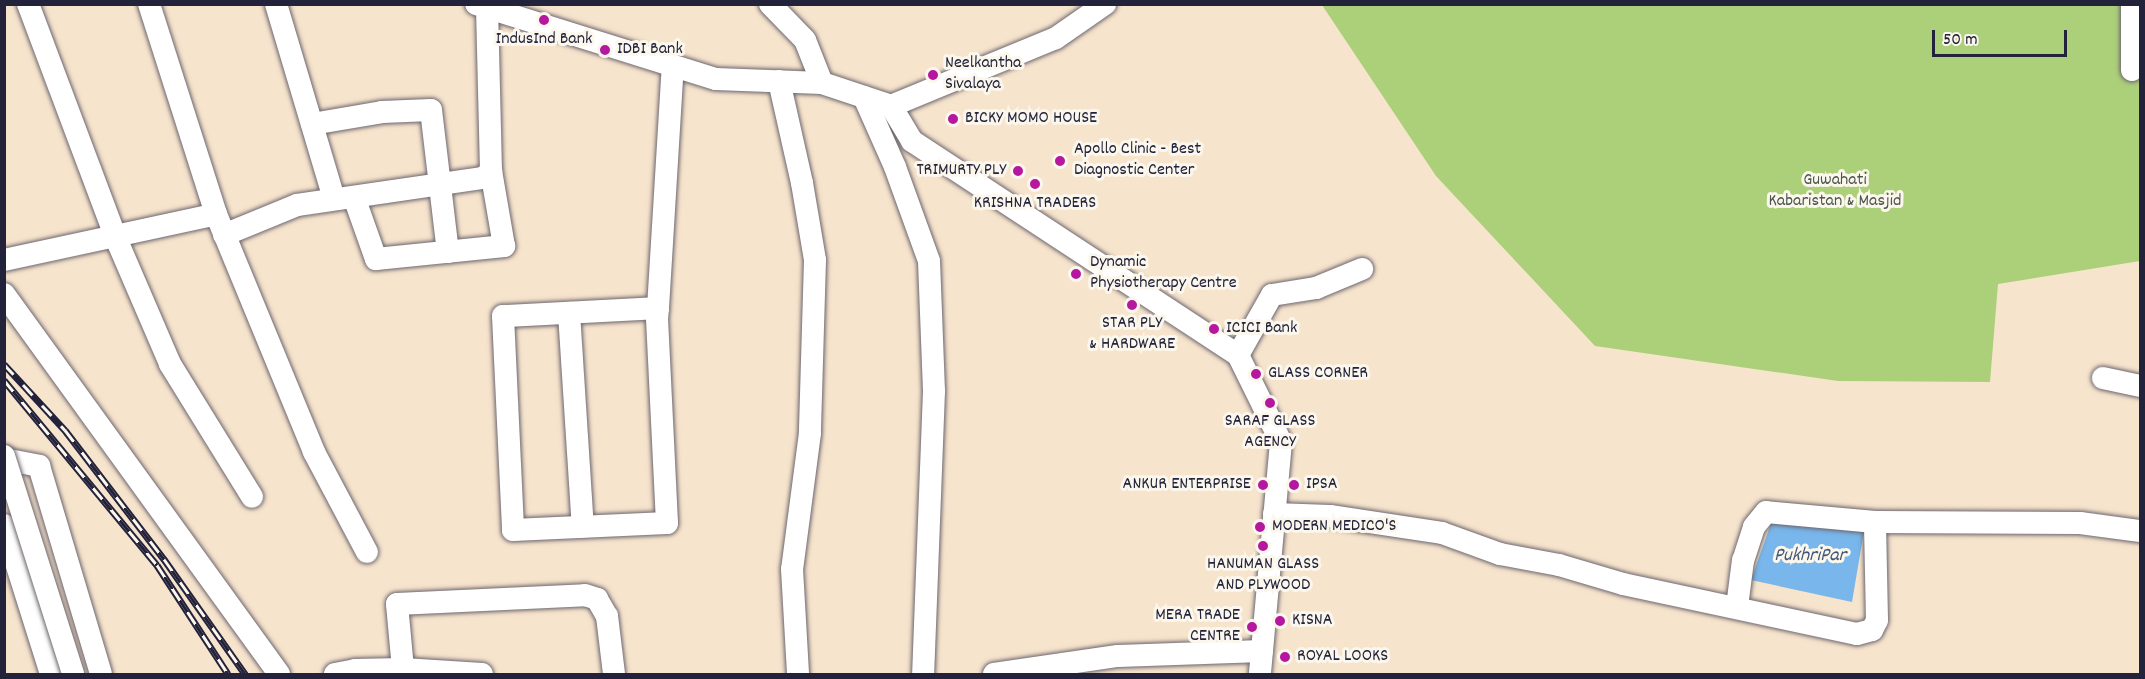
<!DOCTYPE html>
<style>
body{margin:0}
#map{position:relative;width:2145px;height:679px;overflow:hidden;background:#f7e4cd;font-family:Dekko,sans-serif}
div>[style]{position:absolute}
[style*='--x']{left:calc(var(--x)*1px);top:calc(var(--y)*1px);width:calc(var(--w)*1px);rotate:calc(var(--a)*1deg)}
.green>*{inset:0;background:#acd07a}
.water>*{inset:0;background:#78b6eb}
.roads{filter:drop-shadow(0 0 2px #6d666e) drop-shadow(0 0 2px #6d666e)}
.minor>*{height:22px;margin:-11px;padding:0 11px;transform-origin:11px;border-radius:11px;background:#fff}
.rail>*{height:7px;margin-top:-3.5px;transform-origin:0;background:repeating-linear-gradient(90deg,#fbf7ec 0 14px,#22223b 0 28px);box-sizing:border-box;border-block:2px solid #22223b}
.bridges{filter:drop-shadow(0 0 2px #6d666e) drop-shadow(0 0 2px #6d666e)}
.minor-bridge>*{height:22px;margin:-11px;padding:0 11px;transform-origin:11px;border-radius:11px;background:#fff}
.dots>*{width:16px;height:16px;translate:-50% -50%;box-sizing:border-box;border:3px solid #fbf7ec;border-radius:50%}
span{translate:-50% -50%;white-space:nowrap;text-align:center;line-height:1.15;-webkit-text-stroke:6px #fbf7ec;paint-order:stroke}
.poi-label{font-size:18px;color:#22223b}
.left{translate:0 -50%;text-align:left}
.right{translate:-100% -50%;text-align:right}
.park-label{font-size:18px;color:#4b564e}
.water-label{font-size:20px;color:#405679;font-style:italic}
.frame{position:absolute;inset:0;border:6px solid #22223b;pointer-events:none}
.scale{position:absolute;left:1932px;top:30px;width:135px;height:27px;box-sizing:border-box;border:3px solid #22223b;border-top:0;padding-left:8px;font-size:18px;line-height:21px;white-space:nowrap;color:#22223b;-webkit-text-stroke:4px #fbf7ec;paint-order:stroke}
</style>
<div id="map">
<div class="green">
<i style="clip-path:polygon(1322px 5px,2140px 5px,2140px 261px,1998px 284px,1990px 382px,1838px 381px,1595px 346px,1436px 176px)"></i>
</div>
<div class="water">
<i style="clip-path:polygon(1775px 512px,1864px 531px,1852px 602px,1751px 580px)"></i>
</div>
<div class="roads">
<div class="minor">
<i style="--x:28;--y:4;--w:248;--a:69.4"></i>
<i style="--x:115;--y:236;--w:139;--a:66.7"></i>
<i style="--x:170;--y:364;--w:156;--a:58.3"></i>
<i style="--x:149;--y:4;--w:220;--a:72.3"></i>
<i style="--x:216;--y:214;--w:257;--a:67.6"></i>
<i style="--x:314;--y:452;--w:113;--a:62.1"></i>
<i style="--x:276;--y:4;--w:203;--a:73.4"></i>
<i style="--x:476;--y:4;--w:251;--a:17.4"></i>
<i style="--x:716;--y:79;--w:106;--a:2.2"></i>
<i style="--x:822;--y:83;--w:73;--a:18.4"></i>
<i style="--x:891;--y:106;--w:178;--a:-22.4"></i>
<i style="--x:1056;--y:38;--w:60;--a:-34.8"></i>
<i style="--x:770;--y:4;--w:50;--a:45.8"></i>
<i style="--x:805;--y:40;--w:46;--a:68.4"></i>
<i style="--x:2132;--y:70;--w:66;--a:-90"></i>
<i style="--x:779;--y:81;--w:105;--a:77.3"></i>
<i style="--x:802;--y:183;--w:78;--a:80.4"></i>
<i style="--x:815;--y:260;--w:173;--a:91.7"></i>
<i style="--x:810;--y:433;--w:137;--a:97.5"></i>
<i style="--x:792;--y:569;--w:105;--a:86.7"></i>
<i style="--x:864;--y:97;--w:77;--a:66.1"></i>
<i style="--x:895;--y:167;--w:100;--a:70.1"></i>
<i style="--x:929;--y:261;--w:130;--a:87.8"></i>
<i style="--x:934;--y:391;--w:283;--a:92.2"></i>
<i style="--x:891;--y:106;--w:41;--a:59"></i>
<i style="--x:912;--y:141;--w:390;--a:33.3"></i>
<i style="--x:1238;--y:355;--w:97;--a:63.7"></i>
<i style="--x:1281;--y:442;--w:233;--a:95.2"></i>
<i style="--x:312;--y:124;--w:71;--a:-9.7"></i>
<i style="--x:382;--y:112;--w:49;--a:-2.3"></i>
<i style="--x:431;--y:110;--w:143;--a:83.2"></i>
<i style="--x:354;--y:197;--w:66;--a:70.5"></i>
<i style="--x:376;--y:259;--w:129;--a:-5.8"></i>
<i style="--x:504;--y:246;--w:76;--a:-99.8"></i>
<i style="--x:224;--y:235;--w:79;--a:-22.3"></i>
<i style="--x:297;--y:205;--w:188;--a:-8.3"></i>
<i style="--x:483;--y:178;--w:11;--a:-41"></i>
<i style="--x:491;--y:171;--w:164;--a:-91.4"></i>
<i style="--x:4;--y:260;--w:217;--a:-12.2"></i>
<i style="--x:4;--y:294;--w:469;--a:54.1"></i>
<i style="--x:658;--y:308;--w:155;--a:177"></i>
<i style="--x:503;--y:316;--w:214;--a:87.3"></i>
<i style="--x:513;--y:530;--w:154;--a:-2.6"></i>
<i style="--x:667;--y:523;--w:204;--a:-92.8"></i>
<i style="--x:657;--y:319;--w:11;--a:-85"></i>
<i style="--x:658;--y:308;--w:242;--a:-86.5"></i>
<i style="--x:569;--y:313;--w:214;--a:86.3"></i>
<i style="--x:1238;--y:355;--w:69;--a:-60.5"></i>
<i style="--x:1272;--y:295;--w:45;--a:-9"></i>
<i style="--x:1316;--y:288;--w:50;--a:-22.4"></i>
<i style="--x:2103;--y:378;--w:38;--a:12"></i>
<i style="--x:4;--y:459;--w:36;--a:11"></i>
<i style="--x:39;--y:466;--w:217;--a:73.4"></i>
<i style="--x:1274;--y:514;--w:56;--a:2"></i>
<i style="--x:1330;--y:516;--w:113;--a:8.6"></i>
<i style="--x:1442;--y:533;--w:62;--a:19.9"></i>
<i style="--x:1500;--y:554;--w:60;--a:10.6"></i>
<i style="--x:1559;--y:565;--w:67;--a:16.5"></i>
<i style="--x:1623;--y:584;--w:239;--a:12.1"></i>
<i style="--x:1857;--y:634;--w:16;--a:-15"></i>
<i style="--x:1872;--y:630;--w:11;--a:-63"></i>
<i style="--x:1877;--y:620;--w:98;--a:-91.2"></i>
<i style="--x:1875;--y:522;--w:109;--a:-174.8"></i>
<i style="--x:1766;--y:512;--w:19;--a:129"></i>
<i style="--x:1754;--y:527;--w:35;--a:108"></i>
<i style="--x:1743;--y:560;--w:47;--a:97.3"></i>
<i style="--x:1875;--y:522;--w:205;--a:0.3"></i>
<i style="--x:2080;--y:523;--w:61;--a:7.6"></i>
<i style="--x:4;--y:525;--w:156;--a:72.5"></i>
<i style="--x:403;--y:669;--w:65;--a:-95.3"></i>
<i style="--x:397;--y:604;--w:188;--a:-2.7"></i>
<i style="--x:585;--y:595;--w:13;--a:18"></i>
<i style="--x:597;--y:599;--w:20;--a:60"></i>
<i style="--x:607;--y:616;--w:58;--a:83.1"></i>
<i style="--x:335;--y:674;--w:20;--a:-11"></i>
<i style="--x:355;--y:670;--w:48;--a:-1.2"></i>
<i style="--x:403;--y:669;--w:79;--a:3.6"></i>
<i style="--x:994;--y:674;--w:125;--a:-8.3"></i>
<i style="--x:1118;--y:656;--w:144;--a:-2"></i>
</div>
</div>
<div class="rail">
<i style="--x:4;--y:364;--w:90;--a:47.3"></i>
<i style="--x:65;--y:430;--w:163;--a:52.5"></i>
<i style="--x:164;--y:559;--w:141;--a:54.8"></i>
<i style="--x:4;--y:380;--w:240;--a:50.4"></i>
<i style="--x:157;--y:565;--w:130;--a:56.9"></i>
</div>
<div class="bridges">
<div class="minor-bridge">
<i style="--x:4;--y:456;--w:229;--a:72.4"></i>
</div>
</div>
<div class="dots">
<i style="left:544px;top:20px;background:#b5179e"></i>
<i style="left:605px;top:50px;background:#b5179e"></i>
<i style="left:933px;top:75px;background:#b5179e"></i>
<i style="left:953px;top:119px;background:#b5179e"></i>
<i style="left:1060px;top:161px;background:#b5179e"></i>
<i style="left:1018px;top:171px;background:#b5179e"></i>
<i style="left:1035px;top:184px;background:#b5179e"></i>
<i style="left:1076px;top:274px;background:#b5179e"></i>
<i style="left:1132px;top:305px;background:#b5179e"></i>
<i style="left:1214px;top:329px;background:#b5179e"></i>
<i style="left:1256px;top:374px;background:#b5179e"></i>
<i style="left:1270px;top:403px;background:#b5179e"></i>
<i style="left:1263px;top:485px;background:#b5179e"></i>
<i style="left:1294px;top:485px;background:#b5179e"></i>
<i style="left:1260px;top:527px;background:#b5179e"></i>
<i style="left:1263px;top:546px;background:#b5179e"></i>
<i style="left:1280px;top:621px;background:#b5179e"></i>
<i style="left:1252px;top:627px;background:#b5179e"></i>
<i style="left:1285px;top:657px;background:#b5179e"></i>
</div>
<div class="poi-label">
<span style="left:544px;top:40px">IndusInd Bank</span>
<span class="left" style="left:617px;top:50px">IDBI Bank</span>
<span class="left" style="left:945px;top:75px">Neelkantha<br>Sivalaya</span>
<span class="left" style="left:965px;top:119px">BICKY MOMO HOUSE</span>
<span class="left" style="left:1074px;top:161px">Apollo Clinic - Best<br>Diagnostic Center</span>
<span class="right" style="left:1006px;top:171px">TRIMURTY PLY</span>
<span style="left:1035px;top:204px">KRISHNA TRADERS</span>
<span class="left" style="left:1090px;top:274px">Dynamic<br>Physiotherapy Centre</span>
<span style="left:1132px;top:335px">STAR PLY<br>&amp; HARDWARE</span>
<span class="left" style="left:1226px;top:329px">ICICI Bank</span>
<span class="left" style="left:1268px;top:374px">GLASS CORNER</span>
<span style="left:1270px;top:433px">SARAF GLASS<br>AGENCY</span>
<span class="right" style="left:1251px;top:485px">ANKUR ENTERPRISE</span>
<span class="left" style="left:1306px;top:485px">IPSA</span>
<span class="left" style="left:1272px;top:527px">MODERN MEDICO'S</span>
<span style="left:1263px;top:576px">HANUMAN GLASS<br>AND PLYWOOD</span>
<span class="right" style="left:1240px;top:627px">MERA TRADE<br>CENTRE</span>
<span class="left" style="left:1292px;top:621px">KISNA</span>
<span class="left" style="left:1297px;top:657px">ROYAL LOOKS</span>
</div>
<div class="park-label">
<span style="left:1835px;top:192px">Guwahati<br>Kabaristan &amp; Masjid</span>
</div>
<div class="water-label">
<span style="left:1810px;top:556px">PukhriPar</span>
</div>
<div class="frame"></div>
<div class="scale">50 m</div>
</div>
